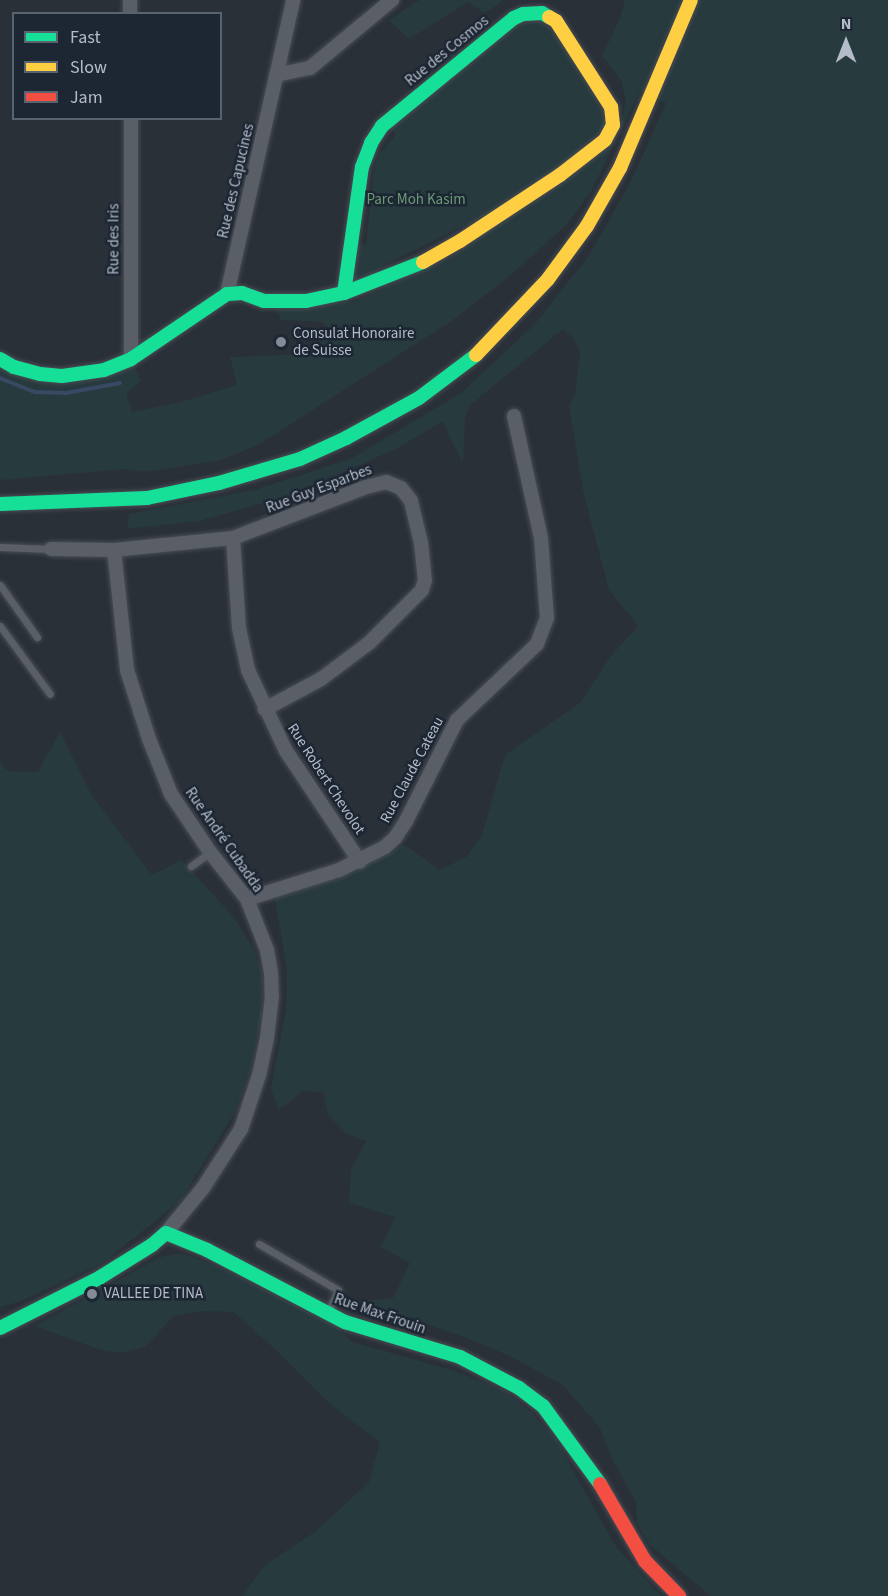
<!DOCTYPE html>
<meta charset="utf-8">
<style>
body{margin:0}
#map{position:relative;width:888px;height:1596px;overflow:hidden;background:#2a3038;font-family:"Source Sans 3",sans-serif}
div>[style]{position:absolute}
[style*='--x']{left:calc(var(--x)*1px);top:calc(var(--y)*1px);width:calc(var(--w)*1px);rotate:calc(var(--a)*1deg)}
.green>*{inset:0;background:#273a3e}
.stream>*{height:4px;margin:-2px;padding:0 2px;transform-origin:2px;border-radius:2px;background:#384963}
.roads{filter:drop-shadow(0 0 2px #484c53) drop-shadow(0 0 2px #484c53)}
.lane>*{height:7px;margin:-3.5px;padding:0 3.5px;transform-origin:3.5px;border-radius:3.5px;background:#5a5e66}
.street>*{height:14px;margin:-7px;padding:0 7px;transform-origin:7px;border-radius:7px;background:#5a5e66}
.fast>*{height:14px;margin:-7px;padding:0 7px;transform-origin:7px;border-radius:7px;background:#16e098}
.slow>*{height:14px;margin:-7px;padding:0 7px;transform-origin:7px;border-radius:7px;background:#ffcf43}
.jam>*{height:14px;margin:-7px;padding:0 7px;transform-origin:7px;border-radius:7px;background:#f24e42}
.dots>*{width:16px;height:16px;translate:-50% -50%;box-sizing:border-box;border:3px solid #1d2633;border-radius:50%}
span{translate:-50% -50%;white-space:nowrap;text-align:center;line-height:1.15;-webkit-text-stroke:5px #1d2633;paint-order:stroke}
.street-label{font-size:15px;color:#b4bcc9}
.park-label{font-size:15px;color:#6b9a76}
.poi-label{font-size:15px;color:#b4bcc9}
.left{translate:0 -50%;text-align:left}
.legend{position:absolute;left:12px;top:12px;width:210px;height:108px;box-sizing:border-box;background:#1d2633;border:2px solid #59626f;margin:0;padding:8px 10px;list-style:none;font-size:18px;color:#b4bcc9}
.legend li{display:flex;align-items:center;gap:12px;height:30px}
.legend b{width:30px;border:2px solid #59626f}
.north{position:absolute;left:816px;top:12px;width:60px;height:60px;-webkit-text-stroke:4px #1d2633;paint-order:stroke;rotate:0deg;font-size:16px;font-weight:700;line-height:24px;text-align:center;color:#b4bcc9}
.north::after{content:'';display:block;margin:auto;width:21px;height:27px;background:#b4bcc9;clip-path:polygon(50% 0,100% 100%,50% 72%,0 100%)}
</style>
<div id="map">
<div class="green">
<i style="clip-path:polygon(419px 0,504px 0,485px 13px,468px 2px,409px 39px,389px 20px)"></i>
<i style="clip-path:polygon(625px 0,888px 0,888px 1596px,711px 1596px,650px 1545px,637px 1524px,636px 1502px,612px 1459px,600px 1428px,563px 1385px,512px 1357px,464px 1337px,359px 1301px,393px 1298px,410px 1263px,381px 1247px,395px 1217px,349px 1203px,351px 1169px,366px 1141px,346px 1133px,328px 1115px,323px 1092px,302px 1091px,287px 1105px,278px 1109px,271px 1088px,286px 1008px,287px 969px,274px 894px,348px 871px,405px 845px,440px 870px,466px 857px,482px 835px,505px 755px,580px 703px,610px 657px,638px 626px,609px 590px,583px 491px,569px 405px,575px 395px,580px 352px,575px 340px,563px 329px,470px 405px,465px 417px,463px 462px,451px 441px,443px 421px,396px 449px,286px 497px,199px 521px,127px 529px,129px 514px,258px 489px,352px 458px,461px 393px,534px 325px,589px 256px,632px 179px,666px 103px,640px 91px,592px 190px,567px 224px,511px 275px,453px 320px,258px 445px,221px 460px,146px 472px,127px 469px,0 480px,0 359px,40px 374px,131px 359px,141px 381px,126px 394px,132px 412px,181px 402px,237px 385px,230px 357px,306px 354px,332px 331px,322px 322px,281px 320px,276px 306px,353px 302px,448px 259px,546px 189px,622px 121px,626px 100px,621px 80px,602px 56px,620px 18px)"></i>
<i style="clip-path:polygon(543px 18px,608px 109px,604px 136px,475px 229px,465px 225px,379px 268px,371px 279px,352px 281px,355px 243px,366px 245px,374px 169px,379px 154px,396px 135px,390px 127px,506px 28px)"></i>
<i style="clip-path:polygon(60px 732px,91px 794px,152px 875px,182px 860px,234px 918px,254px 949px,263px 975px,262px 1011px,251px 1067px,236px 1111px,180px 1201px,103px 1263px,19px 1302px,0 1307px,0 762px,6px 771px,38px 772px)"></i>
<i style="clip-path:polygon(182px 1253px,223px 1269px,337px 1327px,352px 1342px,452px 1370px,504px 1390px,532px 1413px,556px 1439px,614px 1544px,661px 1596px,242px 1596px,265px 1565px,316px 1531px,369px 1482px,380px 1442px,329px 1403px,277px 1351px,234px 1312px,201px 1311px,174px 1316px,145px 1347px,119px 1353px,98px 1349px,35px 1326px,160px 1257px)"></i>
</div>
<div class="stream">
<i style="--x:0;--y:378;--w:38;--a:22"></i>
<i style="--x:35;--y:392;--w:31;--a:2"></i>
<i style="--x:66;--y:393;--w:55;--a:-10.5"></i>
</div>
<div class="roads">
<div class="lane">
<i style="--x:0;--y:547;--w:51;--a:2.2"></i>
<i style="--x:0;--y:585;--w:64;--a:54.6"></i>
<i style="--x:0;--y:626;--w:84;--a:53.7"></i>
<i style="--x:191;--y:866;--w:24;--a:-36"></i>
<i style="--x:259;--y:1244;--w:91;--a:30.2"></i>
<i style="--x:338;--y:1290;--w:24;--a:114"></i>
</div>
<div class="street">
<i style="--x:130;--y:0;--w:14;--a:90"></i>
<i style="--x:276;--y:75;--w:35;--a:-12"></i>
<i style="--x:310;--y:68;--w:107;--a:-39.7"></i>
<i style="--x:131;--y:118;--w:241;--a:90"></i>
<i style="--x:227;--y:294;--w:301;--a:-77.3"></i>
<i style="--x:233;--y:538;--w:90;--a:86.2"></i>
<i style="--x:239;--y:628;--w:43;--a:77.9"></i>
<i style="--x:248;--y:670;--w:89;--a:64.9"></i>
<i style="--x:286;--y:751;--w:133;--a:56.3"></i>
<i style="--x:51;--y:549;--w:63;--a:0.9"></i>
<i style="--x:114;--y:550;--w:120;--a:-5.8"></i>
<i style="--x:233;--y:538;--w:142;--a:-21"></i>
<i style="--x:366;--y:487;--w:21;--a:-14"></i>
<i style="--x:386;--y:482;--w:16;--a:22"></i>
<i style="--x:401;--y:488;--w:16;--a:52"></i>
<i style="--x:411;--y:501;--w:43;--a:76.6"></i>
<i style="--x:421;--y:543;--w:37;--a:84"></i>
<i style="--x:425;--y:580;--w:10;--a:107"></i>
<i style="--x:422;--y:590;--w:75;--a:135"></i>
<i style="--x:369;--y:643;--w:60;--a:143.1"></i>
<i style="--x:321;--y:679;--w:64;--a:151.8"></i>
<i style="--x:114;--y:550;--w:121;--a:83.8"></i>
<i style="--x:127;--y:670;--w:72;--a:72.3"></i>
<i style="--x:149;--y:739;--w:59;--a:68.2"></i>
<i style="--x:171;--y:794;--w:70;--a:56.1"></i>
<i style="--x:210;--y:852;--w:60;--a:51.8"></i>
<i style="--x:247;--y:899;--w:55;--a:68.6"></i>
<i style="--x:267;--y:950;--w:23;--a:80"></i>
<i style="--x:271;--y:973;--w:23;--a:88"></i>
<i style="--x:272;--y:996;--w:42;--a:96.8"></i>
<i style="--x:267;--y:1038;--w:35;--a:102"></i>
<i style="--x:260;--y:1072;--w:60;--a:108.4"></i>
<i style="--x:241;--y:1129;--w:70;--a:122.8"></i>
<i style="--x:203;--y:1188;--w:58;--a:129.4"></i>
<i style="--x:247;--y:899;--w:96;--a:-17.5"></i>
<i style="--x:339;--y:870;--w:51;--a:-26.6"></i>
<i style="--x:385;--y:847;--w:13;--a:-42"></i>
<i style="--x:395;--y:838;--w:20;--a:-57"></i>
<i style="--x:406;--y:821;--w:113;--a:-63.2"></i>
<i style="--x:457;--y:720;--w:110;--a:-43.5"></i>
<i style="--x:537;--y:644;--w:28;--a:-69"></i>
<i style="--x:547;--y:618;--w:80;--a:-94.3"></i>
<i style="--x:541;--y:538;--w:125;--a:-102.5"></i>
</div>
<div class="fast">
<i style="--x:344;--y:293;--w:127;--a:-81.9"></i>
<i style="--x:362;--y:167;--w:26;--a:-69"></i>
<i style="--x:371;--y:143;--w:20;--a:-57"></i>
<i style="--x:382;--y:126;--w:171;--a:-39.3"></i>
<i style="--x:514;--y:18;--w:10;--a:-24"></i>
<i style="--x:523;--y:14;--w:19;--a:-3"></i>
<i style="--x:542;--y:13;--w:8;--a:30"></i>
<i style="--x:0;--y:359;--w:16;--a:30"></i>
<i style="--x:14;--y:367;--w:27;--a:15"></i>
<i style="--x:40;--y:374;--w:22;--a:5"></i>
<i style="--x:62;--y:376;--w:42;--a:-8.1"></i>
<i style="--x:104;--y:370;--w:29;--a:-22"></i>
<i style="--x:131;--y:359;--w:116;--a:-34.1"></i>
<i style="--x:227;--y:294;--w:15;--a:-4"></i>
<i style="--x:242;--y:293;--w:23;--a:20"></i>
<i style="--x:264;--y:301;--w:42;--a:0"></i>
<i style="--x:306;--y:301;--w:39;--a:-12"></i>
<i style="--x:344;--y:293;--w:85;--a:-21.4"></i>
<i style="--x:0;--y:504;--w:147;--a:-2.3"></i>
<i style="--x:147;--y:498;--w:74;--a:-11.8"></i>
<i style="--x:219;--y:483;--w:84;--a:-16.5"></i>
<i style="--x:300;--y:459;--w:51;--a:-24.5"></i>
<i style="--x:346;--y:438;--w:83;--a:-28.7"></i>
<i style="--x:419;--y:398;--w:71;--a:-37"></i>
<i style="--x:0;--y:1328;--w:111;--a:-26.8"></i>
<i style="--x:99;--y:1278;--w:62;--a:-31.9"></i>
<i style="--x:152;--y:1245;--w:18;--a:-41"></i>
<i style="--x:166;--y:1233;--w:44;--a:22.5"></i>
<i style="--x:207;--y:1250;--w:156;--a:27.6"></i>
<i style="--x:345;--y:1322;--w:120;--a:16.9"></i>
<i style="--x:460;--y:1357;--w:67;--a:27.7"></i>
<i style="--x:519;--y:1388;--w:30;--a:37"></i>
<i style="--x:543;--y:1406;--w:97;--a:53.8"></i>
</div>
<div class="slow">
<i style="--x:423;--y:262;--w:43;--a:-29.6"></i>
<i style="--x:460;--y:241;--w:120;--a:-33.4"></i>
<i style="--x:560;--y:175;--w:57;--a:-37.9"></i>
<i style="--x:605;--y:140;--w:17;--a:-62"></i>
<i style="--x:613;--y:125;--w:18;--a:-96"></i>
<i style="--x:611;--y:107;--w:102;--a:-122.6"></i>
<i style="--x:556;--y:21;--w:8;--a:-150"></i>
<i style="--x:476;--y:355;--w:105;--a:-46.5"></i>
<i style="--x:548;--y:279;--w:66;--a:-53.7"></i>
<i style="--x:587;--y:226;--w:67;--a:-60.4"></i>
<i style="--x:620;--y:168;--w:182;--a:-67.1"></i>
</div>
<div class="jam">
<i style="--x:600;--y:1484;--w:89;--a:59.7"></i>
<i style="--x:645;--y:1561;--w:49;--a:45.8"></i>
</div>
</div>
<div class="dots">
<i style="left:281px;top:342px;background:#848b96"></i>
<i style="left:92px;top:1294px;background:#848b96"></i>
</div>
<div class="street-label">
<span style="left:447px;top:51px;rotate:-39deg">Rue des Cosmos</span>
<span style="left:236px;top:181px;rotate:-77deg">Rue des Capucines</span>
<span style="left:114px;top:239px;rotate:-90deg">Rue des Iris</span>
<span style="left:319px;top:489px;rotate:-21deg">Rue Guy Esparbes</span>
<span style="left:412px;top:770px;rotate:-62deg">Rue Claude Cateau</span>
<span style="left:326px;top:779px;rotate:57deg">Rue Robert Chevolot</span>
<span style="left:224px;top:840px;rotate:55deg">Rue André Cubadda</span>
<span style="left:380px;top:1314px;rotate:19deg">Rue Max Frouin</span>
</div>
<div class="park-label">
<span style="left:416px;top:200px">Parc Moh Kasim</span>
</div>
<div class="poi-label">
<span class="left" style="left:293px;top:342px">Consulat Honoraire<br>de Suisse</span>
<span class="left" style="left:104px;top:1294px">VALLEE DE TINA</span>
</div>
<ul class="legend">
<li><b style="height:8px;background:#16e098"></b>Fast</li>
<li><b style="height:8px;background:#ffcf43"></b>Slow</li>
<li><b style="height:8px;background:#f24e42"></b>Jam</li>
</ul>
<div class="north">N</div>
</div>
